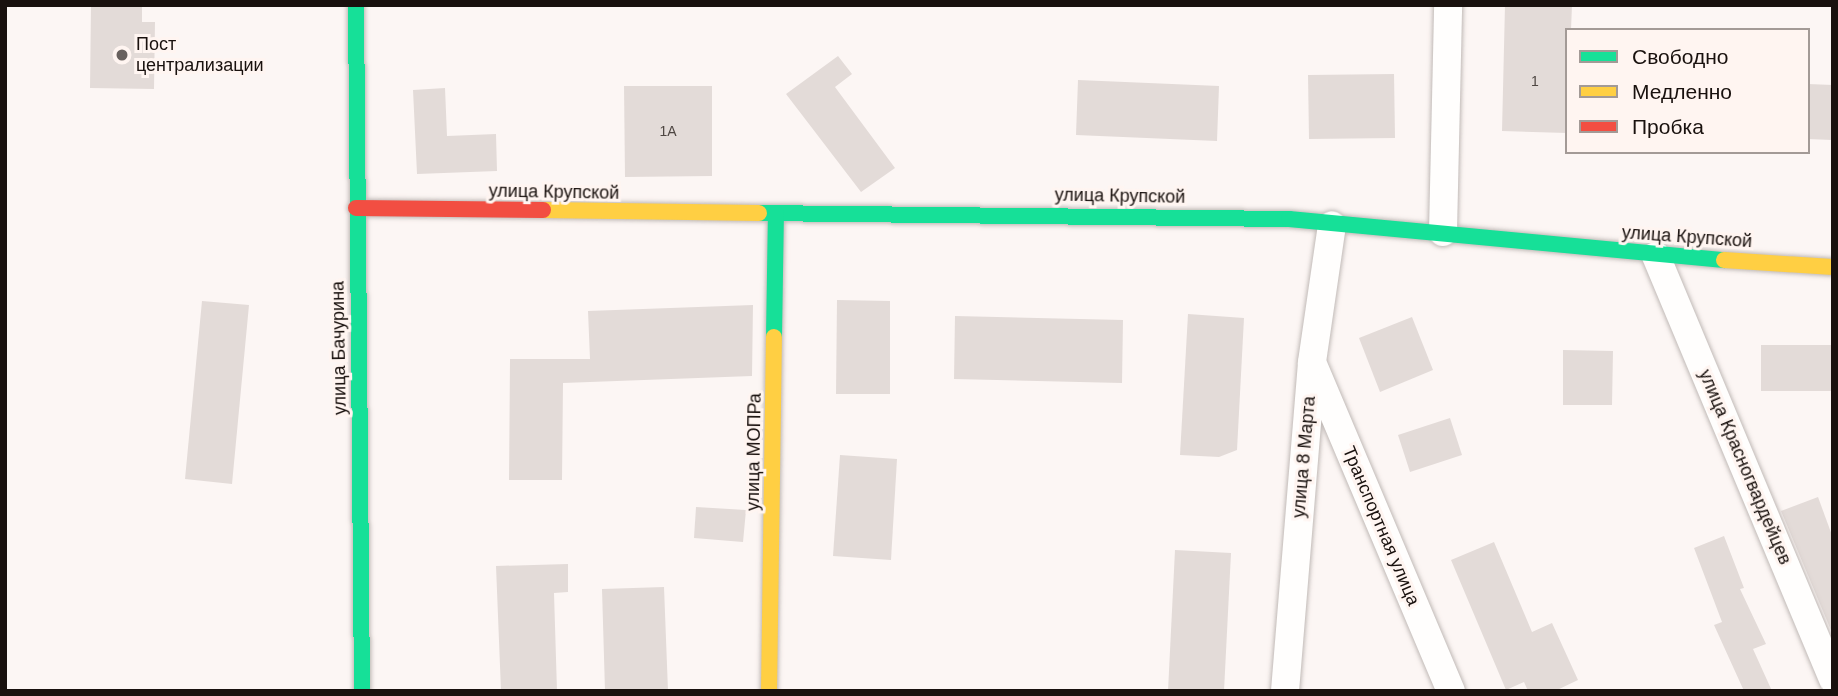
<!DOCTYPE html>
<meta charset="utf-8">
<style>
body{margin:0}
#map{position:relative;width:1838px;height:696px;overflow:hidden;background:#fcf6f4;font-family:Helvetica,sans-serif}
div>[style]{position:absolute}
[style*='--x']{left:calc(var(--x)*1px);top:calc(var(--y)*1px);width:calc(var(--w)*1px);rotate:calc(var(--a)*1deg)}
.building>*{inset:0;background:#e3dbd8}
.roads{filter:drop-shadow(0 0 2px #c1bab7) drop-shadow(0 0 2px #c1bab7)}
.street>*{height:28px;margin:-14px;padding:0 14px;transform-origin:14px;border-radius:14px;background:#fffefd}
.fast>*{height:16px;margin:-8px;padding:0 8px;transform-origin:8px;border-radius:8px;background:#16e098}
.slow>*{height:16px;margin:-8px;padding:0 8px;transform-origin:8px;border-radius:8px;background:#ffcf43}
.jam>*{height:16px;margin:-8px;padding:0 8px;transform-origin:8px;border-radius:8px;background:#f24e42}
.dots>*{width:19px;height:19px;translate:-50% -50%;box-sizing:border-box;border:4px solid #fff5f1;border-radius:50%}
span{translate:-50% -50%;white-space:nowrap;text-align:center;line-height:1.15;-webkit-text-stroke:6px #fff5f1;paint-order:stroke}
.number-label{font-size:14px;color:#4e4642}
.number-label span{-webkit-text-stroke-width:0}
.poi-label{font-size:18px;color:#19110e}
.left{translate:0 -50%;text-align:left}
.street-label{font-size:18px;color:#19110e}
.frame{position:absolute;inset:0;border:7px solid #19110e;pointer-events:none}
.legend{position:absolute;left:1565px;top:28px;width:245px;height:126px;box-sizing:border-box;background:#fff5f1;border:2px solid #a39a96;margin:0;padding:9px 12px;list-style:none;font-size:21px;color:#19110e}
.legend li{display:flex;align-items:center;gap:14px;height:35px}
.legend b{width:35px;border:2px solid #a39a96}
</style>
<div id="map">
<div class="building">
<i style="clip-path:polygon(91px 5px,142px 5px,142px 22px,155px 22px,154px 89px,90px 88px)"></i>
<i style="clip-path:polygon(1505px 5px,1572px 5px,1571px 30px,1567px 30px,1567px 133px,1502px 131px)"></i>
<i style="clip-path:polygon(838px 56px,852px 74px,835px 87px,895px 168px,861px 192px,786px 94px)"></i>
<i style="clip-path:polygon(1394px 74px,1395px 138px,1309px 139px,1308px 75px)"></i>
<i style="clip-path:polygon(1078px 80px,1219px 86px,1217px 141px,1076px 135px)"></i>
<i style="clip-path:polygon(1808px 84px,1833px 85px,1832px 140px,1808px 139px)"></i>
<i style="clip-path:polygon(624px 86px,712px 86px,712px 176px,625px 177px)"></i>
<i style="clip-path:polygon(445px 88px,447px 136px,496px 134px,497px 171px,417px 174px,413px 90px)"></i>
<i style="clip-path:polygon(837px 300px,890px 301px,890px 394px,836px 394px)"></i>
<i style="clip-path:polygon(202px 301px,249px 305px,232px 484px,185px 479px)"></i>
<i style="clip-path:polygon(753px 305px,752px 376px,563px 383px,562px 480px,509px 480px,510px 359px,590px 359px,588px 311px)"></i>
<i style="clip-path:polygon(1188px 314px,1244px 318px,1237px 450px,1219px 457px,1180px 455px)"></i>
<i style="clip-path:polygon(955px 316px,1123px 320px,1122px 383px,954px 379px)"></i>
<i style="clip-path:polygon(1412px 317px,1433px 370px,1380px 392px,1359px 338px)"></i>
<i style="clip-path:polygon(1761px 345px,1833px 345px,1833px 391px,1761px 391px)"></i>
<i style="clip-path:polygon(1563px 350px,1613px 351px,1612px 405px,1563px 405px)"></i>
<i style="clip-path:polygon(1450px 418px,1462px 455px,1410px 472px,1398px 435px)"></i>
<i style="clip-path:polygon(840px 455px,897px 459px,891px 560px,833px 556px)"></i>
<i style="clip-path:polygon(1818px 497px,1833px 538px,1833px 635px,1781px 511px)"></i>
<i style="clip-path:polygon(696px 507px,746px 510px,743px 542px,694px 538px)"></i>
<i style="clip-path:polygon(1724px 536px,1744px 588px,1740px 589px,1766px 644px,1753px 649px,1772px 691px,1744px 691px,1714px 625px,1722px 622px,1694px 548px)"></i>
<i style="clip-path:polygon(1494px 542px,1532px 632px,1552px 623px,1578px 680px,1555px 691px,1528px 691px,1524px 682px,1506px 690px,1451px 560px)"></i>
<i style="clip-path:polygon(1175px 550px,1231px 553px,1224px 691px,1168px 691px)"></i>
<i style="clip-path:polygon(568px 564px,568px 592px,554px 593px,557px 691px,501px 691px,496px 566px)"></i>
<i style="clip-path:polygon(664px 587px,668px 691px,605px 691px,602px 589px)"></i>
</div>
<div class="roads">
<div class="street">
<i style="--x:1443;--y:232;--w:227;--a:-88.7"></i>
<i style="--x:1656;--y:256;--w:459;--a:67.3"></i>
<i style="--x:1314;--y:367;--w:352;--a:67.1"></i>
<i style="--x:1285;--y:691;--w:330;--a:-85.3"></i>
<i style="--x:1312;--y:362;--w:138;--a:-81.7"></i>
</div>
<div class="fast">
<i style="--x:356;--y:5;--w:686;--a:89.5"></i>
<i style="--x:759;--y:213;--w:530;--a:0.65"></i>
<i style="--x:1289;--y:219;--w:437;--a:5.4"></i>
<i style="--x:774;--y:337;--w:123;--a:-89.1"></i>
</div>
<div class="slow">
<i style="--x:543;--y:210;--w:216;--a:0.8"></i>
<i style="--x:1724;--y:260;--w:109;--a:3.7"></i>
<i style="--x:769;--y:691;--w:354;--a:-89.2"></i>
</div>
<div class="jam">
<i style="--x:356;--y:208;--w:187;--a:0.6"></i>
</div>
</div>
<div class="dots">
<i style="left:122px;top:55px;background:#68615e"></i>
</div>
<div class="number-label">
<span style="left:1535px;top:81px">1</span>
<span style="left:668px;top:131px">1А</span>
</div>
<div class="poi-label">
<span class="left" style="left:136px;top:55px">Пост<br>централизации</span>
</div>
<div class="street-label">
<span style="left:554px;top:192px;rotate:1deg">улица Крупской</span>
<span style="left:1120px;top:196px;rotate:1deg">улица Крупской</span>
<span style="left:1687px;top:237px;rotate:4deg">улица Крупской</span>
<span style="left:339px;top:348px;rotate:-91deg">улица Бачурина</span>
<span style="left:754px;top:452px;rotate:-89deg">улица МОПРа</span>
<span style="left:1304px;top:457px;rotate:-85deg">улица 8 Марта</span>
<span style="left:1745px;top:467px;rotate:67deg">улица Красногвардейцев</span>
<span style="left:1381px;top:526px;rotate:67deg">Транспортная улица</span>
</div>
<div class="frame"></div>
<ul class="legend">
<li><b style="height:9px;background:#16e098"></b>Свободно</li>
<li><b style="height:9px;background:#ffcf43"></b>Медленно</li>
<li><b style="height:9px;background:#f24e42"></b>Пробка</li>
</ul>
</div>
